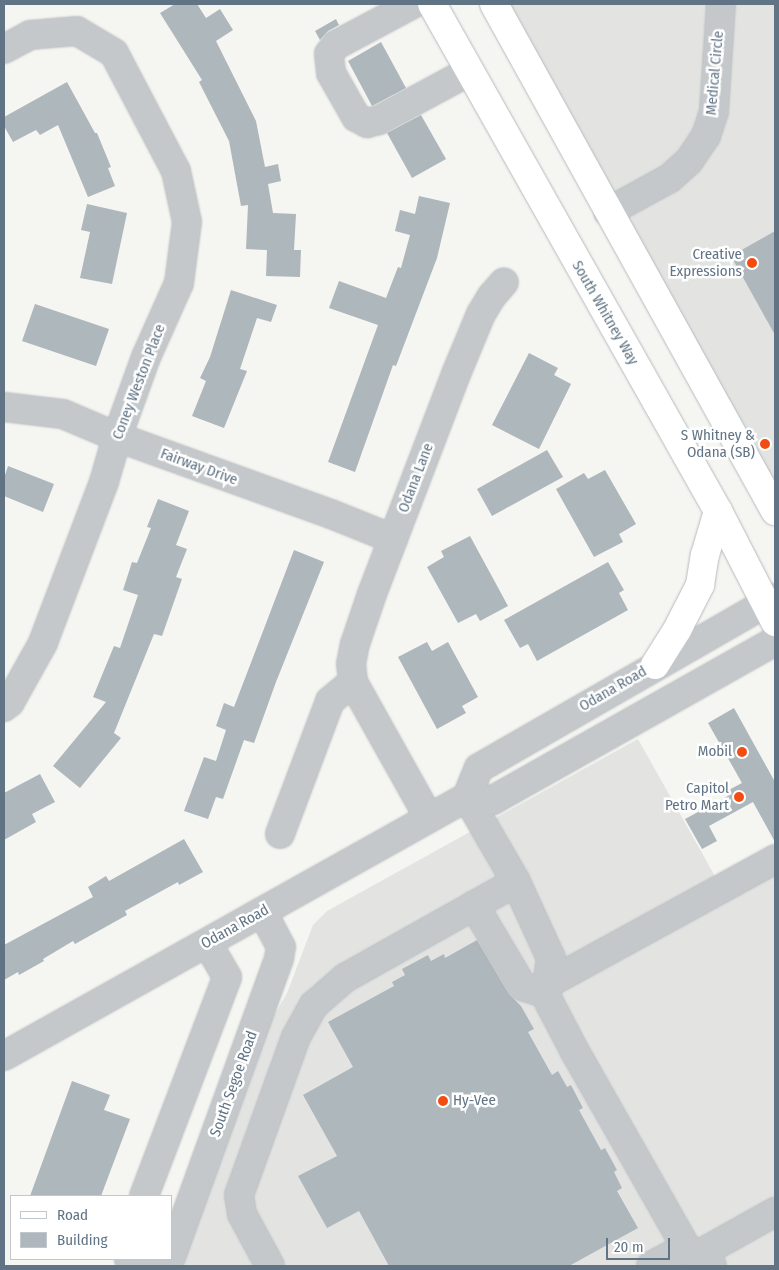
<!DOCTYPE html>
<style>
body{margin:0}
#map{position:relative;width:779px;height:1270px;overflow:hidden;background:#f5f5f1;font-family:"Fira Sans Condensed",sans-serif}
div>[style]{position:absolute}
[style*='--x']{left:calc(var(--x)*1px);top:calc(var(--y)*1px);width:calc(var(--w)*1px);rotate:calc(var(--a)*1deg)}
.built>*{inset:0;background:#e3e4e2}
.building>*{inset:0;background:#aeb7bc}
.roads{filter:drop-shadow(0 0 1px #b7bbbf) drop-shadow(0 0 1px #b7bbbf)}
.minor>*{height:28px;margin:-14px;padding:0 14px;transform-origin:14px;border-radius:14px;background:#c4c8cb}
.major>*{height:28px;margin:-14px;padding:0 14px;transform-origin:14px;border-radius:14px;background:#fff}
.dots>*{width:14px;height:14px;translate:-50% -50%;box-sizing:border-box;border:2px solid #fff;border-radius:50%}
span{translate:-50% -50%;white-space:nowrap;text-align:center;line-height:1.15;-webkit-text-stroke:5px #fff;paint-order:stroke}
.street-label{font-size:15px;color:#617485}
.poi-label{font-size:15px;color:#617485}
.right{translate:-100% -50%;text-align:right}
.left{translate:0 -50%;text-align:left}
.frame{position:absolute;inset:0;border:5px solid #617485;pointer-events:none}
.legend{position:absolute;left:10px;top:1195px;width:162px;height:65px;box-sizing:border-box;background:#fff;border:1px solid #c0c7ce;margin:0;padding:6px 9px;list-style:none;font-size:15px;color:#617485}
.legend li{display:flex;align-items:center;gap:10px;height:25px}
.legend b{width:25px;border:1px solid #c0c7ce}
.scale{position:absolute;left:606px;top:1238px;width:64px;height:22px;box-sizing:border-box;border:2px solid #617485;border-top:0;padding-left:6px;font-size:15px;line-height:18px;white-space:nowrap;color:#617485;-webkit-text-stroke:4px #fff;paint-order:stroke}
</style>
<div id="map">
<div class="built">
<i style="clip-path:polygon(494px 4px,775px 4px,775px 511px)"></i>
<i style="clip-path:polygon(638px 739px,716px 878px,775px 847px,775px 1266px,168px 1266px,232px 1088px,287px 993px,313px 925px,327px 911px)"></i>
</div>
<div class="building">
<i style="clip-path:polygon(175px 4px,197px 4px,206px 18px,220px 9px,233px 30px,216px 41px,256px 121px,265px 167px,278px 164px,281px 181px,268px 184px,273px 213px,296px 214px,294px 250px,301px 250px,300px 277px,266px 276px,267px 250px,246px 249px,248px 205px,241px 206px,229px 141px,199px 82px,202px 80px,160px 13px)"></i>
<i style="clip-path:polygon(336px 19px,339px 25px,328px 31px,320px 40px,315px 31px)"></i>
<i style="clip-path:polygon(381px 42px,406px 88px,372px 106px,348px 61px)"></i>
<i style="clip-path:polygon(67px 82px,95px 133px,97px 133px,111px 167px,108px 168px,115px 186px,88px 197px,58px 125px,40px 135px,36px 130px,13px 142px,4px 126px,4px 117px)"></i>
<i style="clip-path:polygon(421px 115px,446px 159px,412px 178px,387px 133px)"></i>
<i style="clip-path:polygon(419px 196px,450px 203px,437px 258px,396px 366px,393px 365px,355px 472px,328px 462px,378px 325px,329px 308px,339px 281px,386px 298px,398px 267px,401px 268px,410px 235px,395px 231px,400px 210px,415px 214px)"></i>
<i style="clip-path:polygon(87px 204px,127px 213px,112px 284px,80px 278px,90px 232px,81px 230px)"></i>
<i style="clip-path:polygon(775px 231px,775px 335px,731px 256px)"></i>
<i style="clip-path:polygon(231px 290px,277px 305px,271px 322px,257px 318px,240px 369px,247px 371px,224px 428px,192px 416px,206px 381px,200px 378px,210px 357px)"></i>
<i style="clip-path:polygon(35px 304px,109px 329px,96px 366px,22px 341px)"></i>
<i style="clip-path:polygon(529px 353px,558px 368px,554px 375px,571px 384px,539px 449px,492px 425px)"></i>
<i style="clip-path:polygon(547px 450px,563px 477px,492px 516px,477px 489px)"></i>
<i style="clip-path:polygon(8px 466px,54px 484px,43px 512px,4px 496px,4px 478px)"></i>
<i style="clip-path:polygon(605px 470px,636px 524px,619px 534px,623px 542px,594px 557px,556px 489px,584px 473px,588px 479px)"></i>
<i style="clip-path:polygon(158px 499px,189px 511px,176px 545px,187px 549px,176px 577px,182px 579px,162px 636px,154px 634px,114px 733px,121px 738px,80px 788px,53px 766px,106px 702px,93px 697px,114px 646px,120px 648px,138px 595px,123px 590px,132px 562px,137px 563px,151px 528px,147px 527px)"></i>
<i style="clip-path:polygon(470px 536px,508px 606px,480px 621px,476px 614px,458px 623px,427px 567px,444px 557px,441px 551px)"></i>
<i style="clip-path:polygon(294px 550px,324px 562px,276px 682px,254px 743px,244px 740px,223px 799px,216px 797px,208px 819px,184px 811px,204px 757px,216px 761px,226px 730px,216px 726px,224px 703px,234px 707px)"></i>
<i style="clip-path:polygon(608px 562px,624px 590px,619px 593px,628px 610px,537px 661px,528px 644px,520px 648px,504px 620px)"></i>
<i style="clip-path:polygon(427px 642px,432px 651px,448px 642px,478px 697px,462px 706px,466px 713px,437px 729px,398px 657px)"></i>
<i style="clip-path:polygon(734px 708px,775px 782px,775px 842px,753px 802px,709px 826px,717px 841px,702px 849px,685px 819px,728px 796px,725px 792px,742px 783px,708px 723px)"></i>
<i style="clip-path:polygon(40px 774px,55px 802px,32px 814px,36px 822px,4px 840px,4px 793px)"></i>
<i style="clip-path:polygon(184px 839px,203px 872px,179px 885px,178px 882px,125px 911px,127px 915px,75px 944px,73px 941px,43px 959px,44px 961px,19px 975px,18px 972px,4px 980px,4px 945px,93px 897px,88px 887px,106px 876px,109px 881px)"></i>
<i style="clip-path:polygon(477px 940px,509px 994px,521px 1006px,534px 1029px,528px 1032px,552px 1075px,558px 1071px,567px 1087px,571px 1085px,583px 1108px,579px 1110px,601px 1150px,605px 1148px,617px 1170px,614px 1172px,622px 1188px,617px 1191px,638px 1228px,569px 1266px,389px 1266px,359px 1211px,327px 1228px,298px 1176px,337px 1156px,303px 1095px,353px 1067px,328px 1022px,394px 986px,392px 982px,405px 975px,402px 969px,428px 955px,431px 961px,444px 954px,445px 958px)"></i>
<i style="clip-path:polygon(72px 1081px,110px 1095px,104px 1110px,130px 1119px,101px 1196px,30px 1196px)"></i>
</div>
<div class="roads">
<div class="minor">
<i style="--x:413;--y:4;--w:87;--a:152"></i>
<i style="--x:336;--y:45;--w:11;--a:128"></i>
<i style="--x:329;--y:54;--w:19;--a:84"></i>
<i style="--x:331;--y:73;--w:51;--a:60.4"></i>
<i style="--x:356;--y:117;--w:13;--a:29"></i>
<i style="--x:367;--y:123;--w:12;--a:-14"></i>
<i style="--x:379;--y:120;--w:103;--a:-28.3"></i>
<i style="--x:4;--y:49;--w:30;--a:-28"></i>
<i style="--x:30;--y:35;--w:47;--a:-4.9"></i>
<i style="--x:77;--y:31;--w:43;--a:30.7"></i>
<i style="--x:114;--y:53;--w:133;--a:62.3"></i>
<i style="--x:176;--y:171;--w:52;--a:77.8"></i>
<i style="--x:187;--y:222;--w:62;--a:97.5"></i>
<i style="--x:179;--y:283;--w:81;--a:114"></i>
<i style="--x:146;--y:357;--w:85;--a:109.9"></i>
<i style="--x:117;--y:437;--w:47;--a:106.1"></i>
<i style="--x:104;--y:482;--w:172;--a:110.8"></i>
<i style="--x:43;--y:643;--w:68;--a:119.2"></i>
<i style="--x:10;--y:702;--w:8;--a:140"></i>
<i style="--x:608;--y:212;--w:71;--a:-28.7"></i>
<i style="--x:670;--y:178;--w:25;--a:-42"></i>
<i style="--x:689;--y:161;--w:30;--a:-56"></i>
<i style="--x:706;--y:136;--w:26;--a:-72"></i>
<i style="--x:714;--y:111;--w:107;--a:-86.3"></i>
<i style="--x:4;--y:407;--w:59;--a:6.8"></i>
<i style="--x:63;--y:414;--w:59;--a:23.1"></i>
<i style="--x:117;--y:437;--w:227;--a:19.8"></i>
<i style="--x:331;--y:514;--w:67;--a:22"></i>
<i style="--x:467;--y:797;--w:31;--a:-68"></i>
<i style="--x:479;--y:768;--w:341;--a:-29.9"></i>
<i style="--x:467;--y:797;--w:98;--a:60"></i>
<i style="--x:429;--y:818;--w:156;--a:-119.2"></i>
<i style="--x:353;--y:682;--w:18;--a:-96"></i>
<i style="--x:351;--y:664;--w:20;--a:-79"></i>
<i style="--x:355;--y:644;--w:53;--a:-71.2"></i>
<i style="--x:372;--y:594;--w:235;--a:-69.1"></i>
<i style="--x:456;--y:374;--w:65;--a:-67.4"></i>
<i style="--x:481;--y:314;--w:21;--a:-59"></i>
<i style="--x:492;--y:296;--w:18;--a:-49"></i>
<i style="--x:280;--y:834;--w:142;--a:-69.4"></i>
<i style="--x:330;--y:701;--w:30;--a:-40"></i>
<i style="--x:474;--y:905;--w:94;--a:59.3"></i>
<i style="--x:522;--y:986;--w:25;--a:18"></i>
<i style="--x:547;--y:984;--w:260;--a:-28.7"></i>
<i style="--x:4;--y:1056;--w:531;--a:-29.22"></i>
<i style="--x:467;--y:797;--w:26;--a:7"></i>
<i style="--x:493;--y:800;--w:324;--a:-29.4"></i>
<i style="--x:144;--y:1196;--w:234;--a:-69.2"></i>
<i style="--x:227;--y:977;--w:39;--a:-120"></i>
<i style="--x:698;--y:1255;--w:88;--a:-29.2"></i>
<i style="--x:171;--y:1257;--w:318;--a:-70.1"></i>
<i style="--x:279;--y:958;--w:11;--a:-80"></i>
<i style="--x:281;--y:947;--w:40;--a:-118"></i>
<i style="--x:129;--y:1259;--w:24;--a:17"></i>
<i style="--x:270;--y:1266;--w:59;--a:-118.3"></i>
<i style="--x:242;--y:1214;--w:19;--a:-99"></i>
<i style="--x:239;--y:1195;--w:168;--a:-70.2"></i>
<i style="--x:296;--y:1037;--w:37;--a:-61"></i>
<i style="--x:314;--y:1005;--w:41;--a:-41.1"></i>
<i style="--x:345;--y:978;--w:196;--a:-29.3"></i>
<i style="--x:516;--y:882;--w:84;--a:65.3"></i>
<i style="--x:551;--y:958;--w:36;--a:98"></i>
<i style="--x:546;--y:994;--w:11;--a:68"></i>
<i style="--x:550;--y:1004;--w:52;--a:62.4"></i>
<i style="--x:574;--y:1050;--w:227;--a:60.4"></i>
<i style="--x:686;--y:1247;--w:32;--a:36"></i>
<i style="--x:651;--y:1266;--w:40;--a:-28"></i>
</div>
<div class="major">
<i style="--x:432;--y:4;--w:582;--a:60.57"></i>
<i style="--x:718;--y:511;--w:125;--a:62.8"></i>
<i style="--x:494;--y:4;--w:580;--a:61"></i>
<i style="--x:655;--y:665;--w:41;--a:-57.8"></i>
<i style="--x:677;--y:630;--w:51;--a:-62.9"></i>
<i style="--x:700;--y:585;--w:30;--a:-81"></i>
<i style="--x:705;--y:555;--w:46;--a:-73.5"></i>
</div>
</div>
<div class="dots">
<i style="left:752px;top:263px;background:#f34c13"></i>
<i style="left:765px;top:444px;background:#f34c13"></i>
<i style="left:742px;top:752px;background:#f34c13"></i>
<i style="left:739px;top:797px;background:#f34c13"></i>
<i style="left:443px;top:1101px;background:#f34c13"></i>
</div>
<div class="street-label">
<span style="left:715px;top:73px;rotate:-85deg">Medical Circle</span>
<span style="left:605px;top:313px;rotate:60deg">South Whitney Way</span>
<span style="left:139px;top:382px;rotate:-69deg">Coney Weston Place</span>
<span style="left:199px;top:467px;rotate:20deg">Fairway Drive</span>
<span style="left:416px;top:478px;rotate:-69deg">Odana Lane</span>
<span style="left:613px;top:689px;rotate:-30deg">Odana Road</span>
<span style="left:235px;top:927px;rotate:-29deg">Odana Road</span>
<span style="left:234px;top:1084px;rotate:-70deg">South Segoe Road</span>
</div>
<div class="poi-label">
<span class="right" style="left:742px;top:263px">Creative<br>Expressions</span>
<span class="right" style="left:755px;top:444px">S Whitney &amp;<br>Odana (SB)</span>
<span class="right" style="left:732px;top:752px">Mobil</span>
<span class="right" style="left:729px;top:797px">Capitol<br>Petro Mart</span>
<span class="left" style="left:453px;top:1101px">Hy-Vee</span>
</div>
<div class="frame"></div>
<ul class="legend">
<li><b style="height:6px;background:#fff"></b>Road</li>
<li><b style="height:14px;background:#aeb7bc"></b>Building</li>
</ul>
<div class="scale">20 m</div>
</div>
